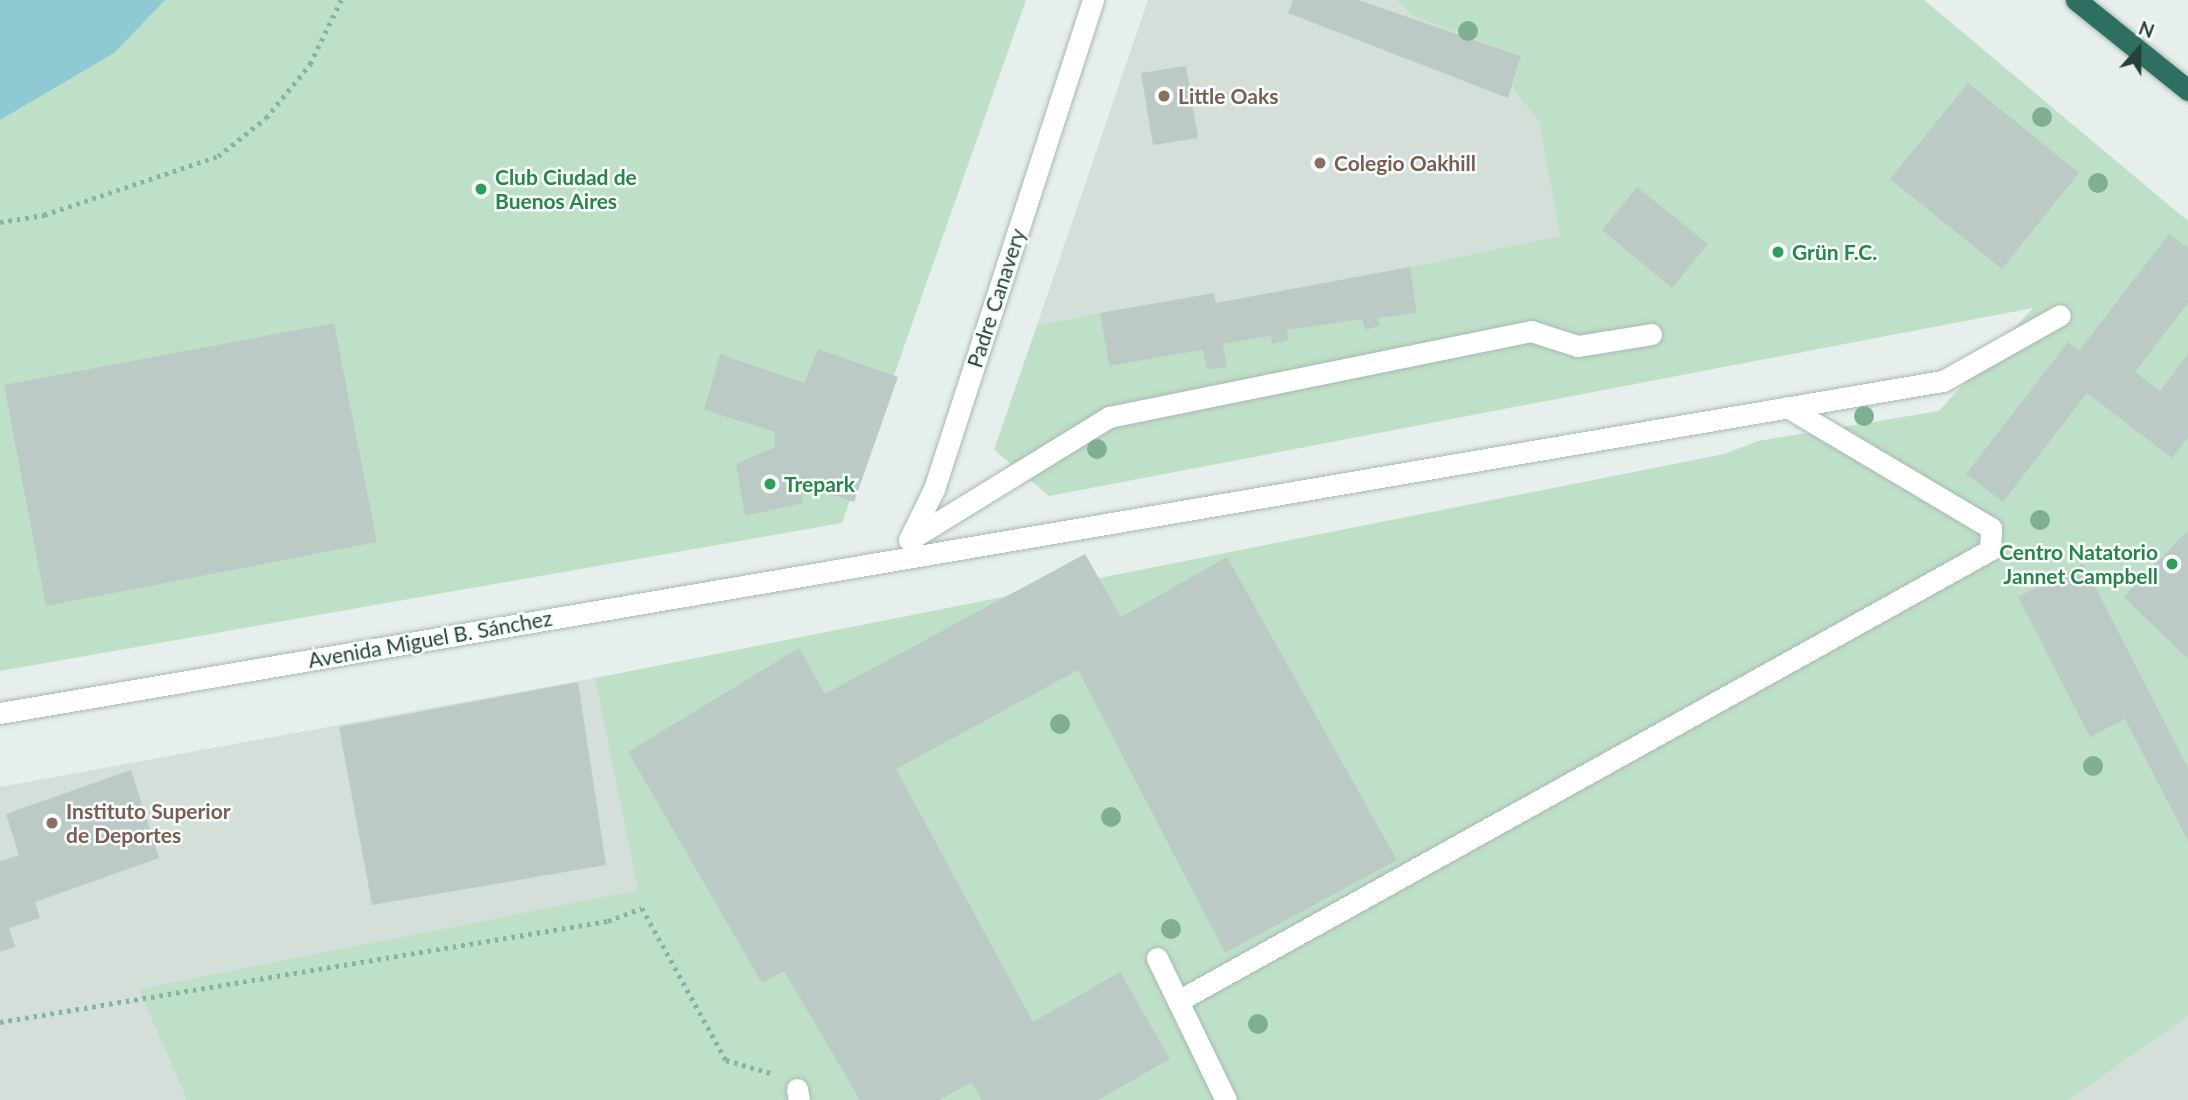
<!DOCTYPE html>
<meta charset="utf-8">
<style>
body{margin:0}
#map{position:relative;width:2188px;height:1100px;overflow:hidden;background:#e6efeb;font-family:Lato,sans-serif}
div>[style]{position:absolute}
[style*='--x']{left:calc(var(--x)*1px);top:calc(var(--y)*1px);width:calc(var(--w)*1px);rotate:calc(var(--a)*1deg)}
.built>*{inset:0;background:#d4dfda}
.green>*{inset:0;background:#bfe0c8}
.water>*{inset:0;background:#8ec9d4}
.building>*{inset:0;background:#bbcac4}
.path>*{height:4.5px;margin-top:-2.25px;transform-origin:0;background:repeating-linear-gradient(90deg,#86b3a5 0 3.5px,transparent 0 8.5px)}
.roads{filter:drop-shadow(0 0 2px #a8b8b2) drop-shadow(0 0 2px #a8b8b2)}
.minor>*{height:21px;margin:-10.5px;padding:0 10.5px;transform-origin:10.5px;border-radius:10.5px;background:#fff}
.highway>*{height:21px;margin:-10.5px;padding:0 10.5px;transform-origin:10.5px;border-radius:10.5px;background:#2f6f62}
.trees>*{width:20px;height:20px;margin:-10px;border-radius:50%;background:#80af93}
.dots>*{width:19px;height:19px;translate:-50% -50%;box-sizing:border-box;border:4px solid #f7fbf9;border-radius:50%}
span{translate:-50% -50%;white-space:nowrap;text-align:center;line-height:1.15;-webkit-text-stroke:5px #f7fbf9;paint-order:stroke}
.education-label{font-size:21px;color:#785e54;font-weight:700}
.left{translate:0 -50%;text-align:left}
.leisure-label{font-size:21px;color:#27864d;font-weight:700}
.right{translate:-100% -50%;text-align:right}
.street-label{font-size:21px;color:#24423a}
.north{position:absolute;left:2104px;top:14px;width:70px;height:70px;-webkit-text-stroke:5px #f7fbf9;paint-order:stroke;rotate:21deg;font-size:19px;font-weight:700;line-height:28px;text-align:center;color:#24423a}
.north::after{content:'';display:block;margin:auto;width:24px;height:32px;background:#24423a;clip-path:polygon(50% 0,100% 100%,50% 72%,0 100%)}
</style>
<div id="map">
<div class="built">
<i style="clip-path:polygon(1148px 0,1396px 0,1415px 17px,1521px 56px,1512px 87px,1539px 123px,1560px 236px,1410px 267px,1417px 313px,1379px 318px,1380px 326px,1365px 330px,1362px 319px,1272px 344px,1271px 336px,1224px 344px,1227px 367px,1207px 370px,1202px 350px,1109px 366px,1099px 313px,1037px 325px)"></i>
<i style="clip-path:polygon(595px 678px,639px 890px,140px 989px,187px 1100px,0 1100px,0 787px)"></i>
<i style="clip-path:polygon(2188px 1016px,2188px 1100px,2069px 1100px)"></i>
</div>
<div class="green">
<i style="clip-path:polygon(0 0,1026px 0,842px 523px,0 671px)"></i>
<i style="clip-path:polygon(1396px 0,1924px 0,2188px 221px,2188px 1016px,2069px 1100px,187px 1100px,139px 989px,638px 890px,595px 678px,1724px 454px,1758px 441px,1939px 411px,2033px 308px,1049px 496px,994px 450px,1037px 325px,1100px 313px,1109px 366px,1203px 350px,1207px 370px,1227px 367px,1223px 344px,1271px 336px,1272px 343px,1287px 330px,1362px 319px,1365px 330px,1379px 326px,1378px 318px,1417px 313px,1410px 267px,1560px 236px,1539px 123px,1512px 87px,1521px 56px,1415px 17px)"></i>
</div>
<div class="water">
<i style="clip-path:polygon(0 0,165px 0,114px 53px,0 120px)"></i>
</div>
<div class="building">
<i style="clip-path:polygon(1293px 0,1358px 0,1521px 56px,1508px 98px,1288px 13px)"></i>
<i style="clip-path:polygon(1186px 66px,1198px 138px,1153px 145px,1141px 73px)"></i>
<i style="clip-path:polygon(1968px 83px,2079px 173px,2002px 269px,1890px 179px)"></i>
<i style="clip-path:polygon(1637px 187px,1708px 244px,1672px 288px,1602px 230px)"></i>
<i style="clip-path:polygon(2169px 234px,2188px 248px,2188px 303px,2135px 372px,2160px 391px,2188px 354px,2188px 437px,2172px 458px,2087px 393px,2003px 502px,1966px 474px,2068px 342px,2079px 351px)"></i>
<i style="clip-path:polygon(1410px 267px,1417px 313px,1378px 318px,1380px 326px,1365px 330px,1362px 319px,1287px 330px,1288px 340px,1272px 344px,1271px 336px,1223px 344px,1227px 367px,1207px 370px,1203px 350px,1109px 366px,1100px 313px,1214px 293px,1216px 303px)"></i>
<i style="clip-path:polygon(334px 323px,377px 542px,46px 606px,4px 385px)"></i>
<i style="clip-path:polygon(818px 349px,898px 377px,854px 502px,800px 484px,803px 503px,745px 516px,736px 464px,775px 447px,775px 432px,704px 410px,720px 354px,804px 383px)"></i>
<i style="clip-path:polygon(2188px 530px,2188px 659px,2124px 597px)"></i>
<i style="clip-path:polygon(1085px 554px,1121px 617px,1227px 557px,1397px 860px,1225px 953px,1078px 670px,896px 769px,1033px 1022px,1120px 972px,1170px 1059px,1098px 1100px,982px 1100px,972px 1082px,939px 1100px,860px 1100px,784px 971px,762px 983px,628px 752px,799px 648px,825px 694px)"></i>
<i style="clip-path:polygon(2083px 563px,2188px 768px,2188px 841px,2125px 719px,2090px 737px,2018px 597px)"></i>
<i style="clip-path:polygon(578px 682px,606px 865px,372px 905px,339px 727px)"></i>
<i style="clip-path:polygon(131px 770px,159px 858px,35px 902px,40px 918px,9px 928px,15px 947px,0 952px,0 861px,19px 855px,6px 814px)"></i>
</div>
<div class="path">
<i style="--x:0;--y:222;--w:45;--a:-9"></i>
<i style="--x:44;--y:215;--w:184;--a:-18.7"></i>
<i style="--x:218;--y:156;--w:61;--a:-38.4"></i>
<i style="--x:266;--y:118;--w:70;--a:-50.8"></i>
<i style="--x:310;--y:64;--w:71;--a:-64.2"></i>
<i style="--x:0;--y:1022;--w:616;--a:-9.43"></i>
<i style="--x:608;--y:921;--w:36;--a:-21"></i>
<i style="--x:642;--y:908;--w:174;--a:61.1"></i>
<i style="--x:726;--y:1060;--w:50;--a:16.3"></i>
</div>
<div class="roads">
<div class="minor">
<i style="--x:910;--y:538;--w:55;--a:-63.9"></i>
<i style="--x:934;--y:489;--w:514;--a:-71.99"></i>
<i style="--x:909;--y:540;--w:235;--a:-31.6"></i>
<i style="--x:1109;--y:417;--w:431;--a:-11.5"></i>
<i style="--x:1531;--y:331;--w:49;--a:17.7"></i>
<i style="--x:1578;--y:346;--w:74;--a:-9.3"></i>
<i style="--x:0;--y:713;--w:1971;--a:-9.7"></i>
<i style="--x:1943;--y:381;--w:134;--a:-29.4"></i>
<i style="--x:1157;--y:958;--w:158;--a:64.1"></i>
<i style="--x:1178;--y:1001;--w:929;--a:-29.05"></i>
<i style="--x:1990;--y:550;--w:22;--a:-87"></i>
<i style="--x:1991;--y:528;--w:237;--a:-149.3"></i>
<i style="--x:797;--y:1089;--w:11;--a:80"></i>
</div>
<div class="highway">
<i style="--x:2076;--y:0;--w:144;--a:38.8"></i>
</div>
</div>
<div class="trees">
<i style="left:1468px;top:31px"></i>
<i style="left:2042px;top:117px"></i>
<i style="left:2098px;top:183px"></i>
<i style="left:1864px;top:416px"></i>
<i style="left:1097px;top:449px"></i>
<i style="left:2040px;top:520px"></i>
<i style="left:1060px;top:724px"></i>
<i style="left:2093px;top:766px"></i>
<i style="left:1111px;top:817px"></i>
<i style="left:1171px;top:929px"></i>
<i style="left:1258px;top:1024px"></i>
</div>
<div class="dots">
<i style="left:1164px;top:96px;background:#8d6e63"></i>
<i style="left:1320px;top:163px;background:#8d6e63"></i>
<i style="left:481px;top:189px;background:#2e9e5b"></i>
<i style="left:1778px;top:252px;background:#2e9e5b"></i>
<i style="left:770px;top:484px;background:#2e9e5b"></i>
<i style="left:2172px;top:564px;background:#2e9e5b"></i>
<i style="left:52px;top:823px;background:#8d6e63"></i>
</div>
<div class="education-label">
<span class="left" style="left:1178px;top:96px">Little Oaks</span>
<span class="left" style="left:1334px;top:163px">Colegio Oakhill</span>
<span class="left" style="left:66px;top:823px">Instituto Superior<br>de Deportes</span>
</div>
<div class="leisure-label">
<span class="left" style="left:495px;top:189px">Club Ciudad de<br>Buenos Aires</span>
<span class="left" style="left:1792px;top:252px">Grün F.C.</span>
<span class="left" style="left:784px;top:484px">Trepark</span>
<span class="right" style="left:2158px;top:564px">Centro Natatorio<br>Jannet Campbell</span>
</div>
<div class="street-label">
<span style="left:996px;top:298px;rotate:-72deg">Padre Canavery</span>
<span style="left:430px;top:639px;rotate:-10deg">Avenida Miguel B. Sánchez</span>
</div>
<div class="north">N</div>
</div>
